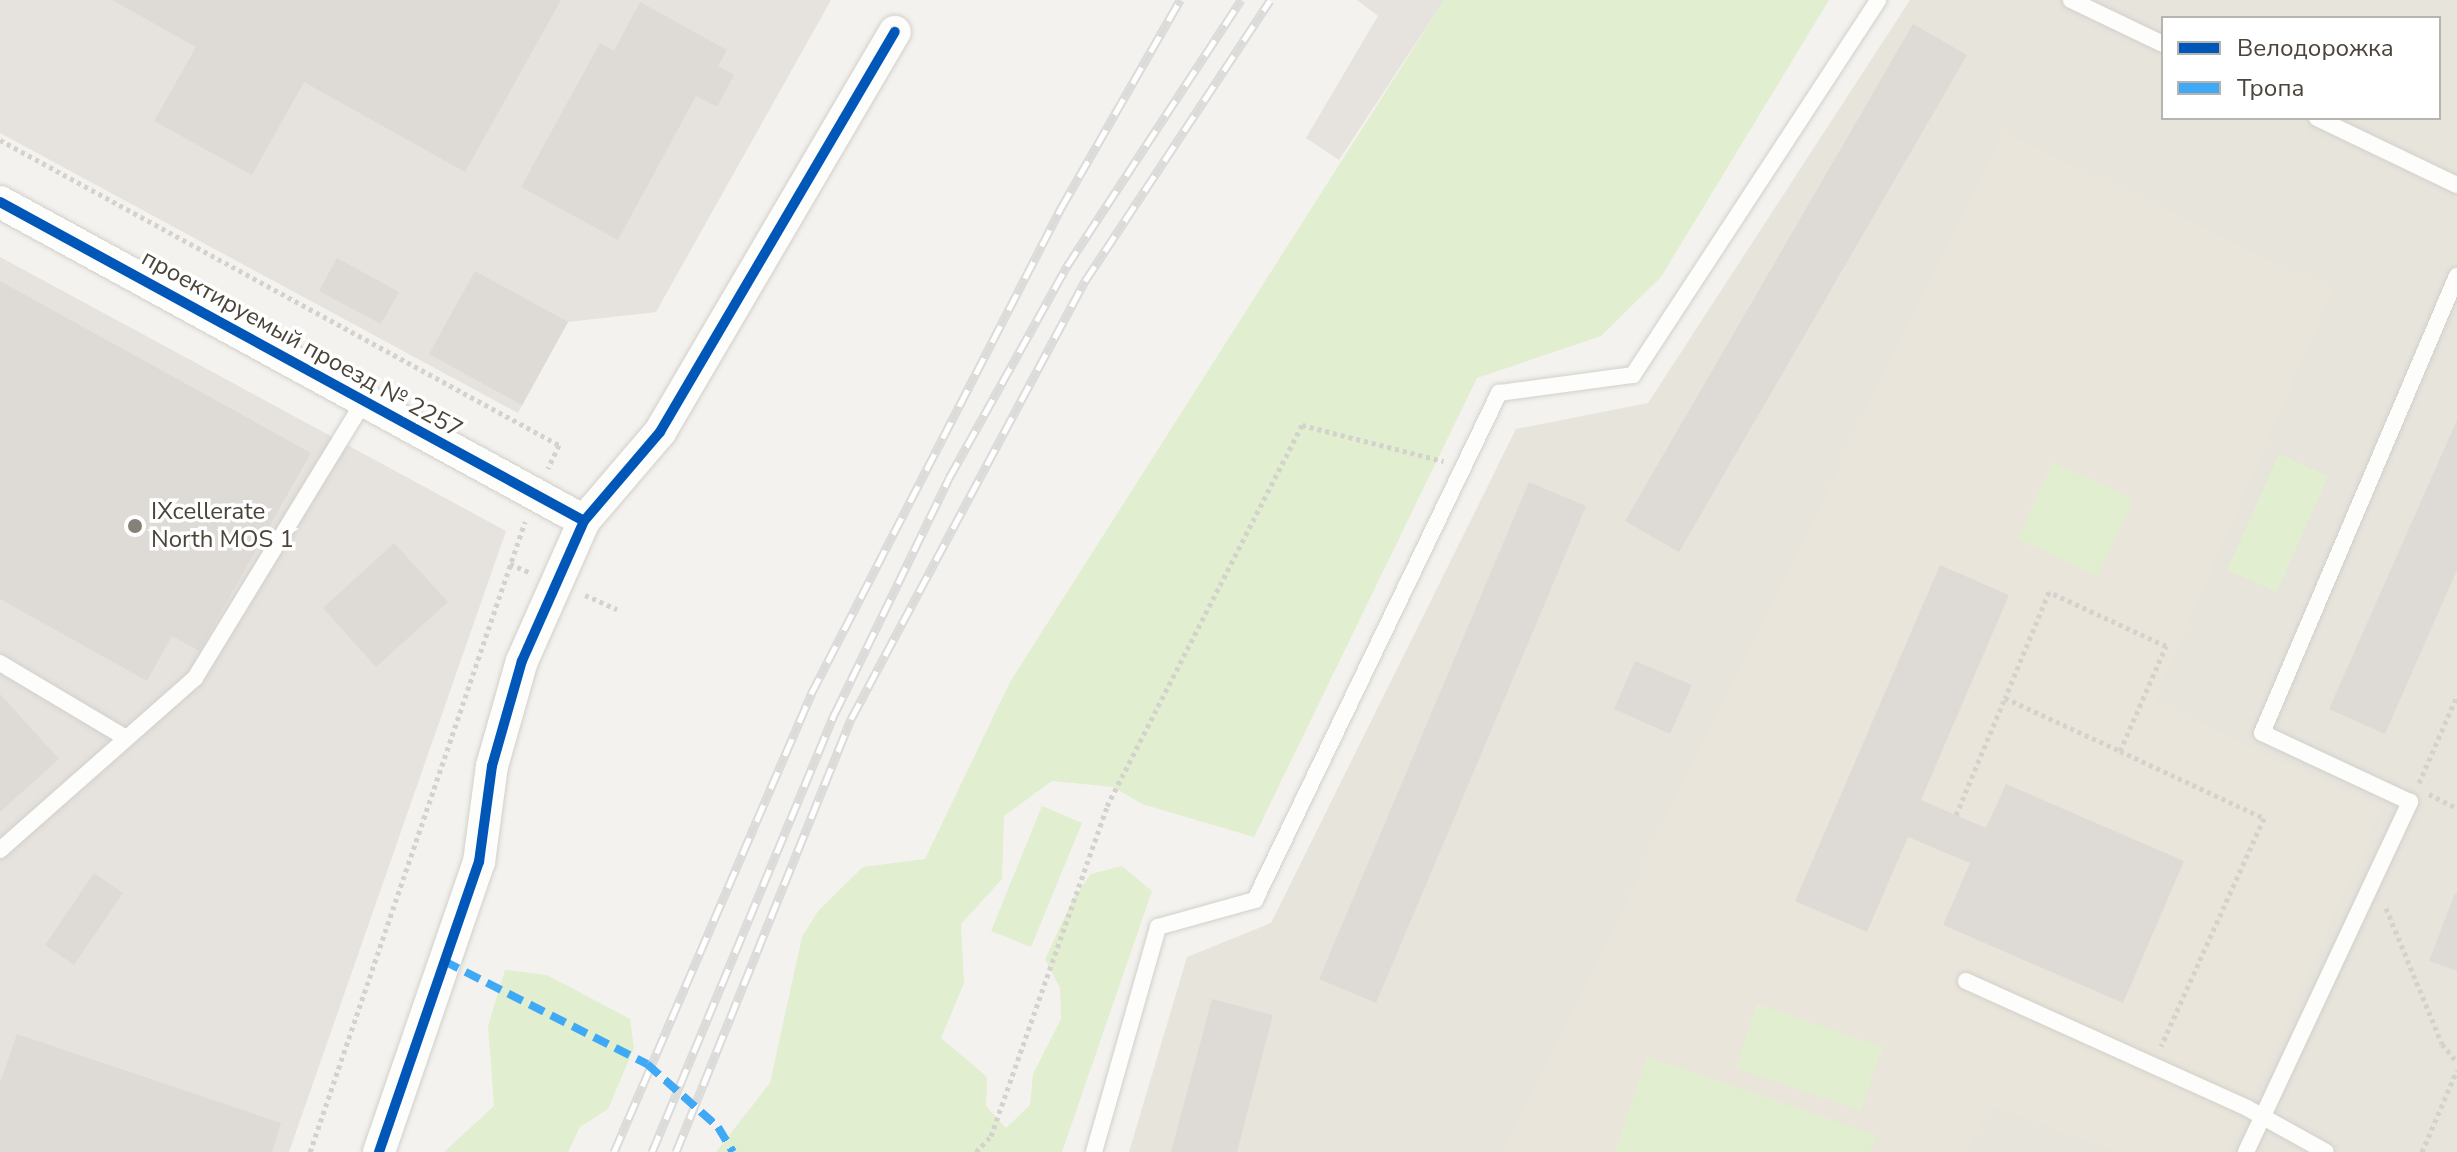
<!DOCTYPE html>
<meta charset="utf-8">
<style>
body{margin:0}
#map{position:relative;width:2457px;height:1152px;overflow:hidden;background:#f4f2ee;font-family:"Nunito Sans",sans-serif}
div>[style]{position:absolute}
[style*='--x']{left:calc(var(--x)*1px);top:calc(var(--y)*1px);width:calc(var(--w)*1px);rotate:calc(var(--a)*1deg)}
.residential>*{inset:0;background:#e7e4dc}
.industrial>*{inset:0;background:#e6e2de}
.education>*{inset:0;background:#eae5da}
.green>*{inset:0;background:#e1eecf}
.building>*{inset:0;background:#dedbd6}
.path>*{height:5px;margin-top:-2.5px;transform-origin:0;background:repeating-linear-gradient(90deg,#d3d2cc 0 4px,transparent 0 8px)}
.roads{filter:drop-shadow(0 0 2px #d2d0cb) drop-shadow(0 0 2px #d2d0cb)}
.lane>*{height:16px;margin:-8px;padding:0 8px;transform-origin:8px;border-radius:8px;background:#fdfdfc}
.street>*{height:32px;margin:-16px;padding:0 16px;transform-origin:16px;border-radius:16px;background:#fdfdfc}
.rail>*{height:9px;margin-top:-4.5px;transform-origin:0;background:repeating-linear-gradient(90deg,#fff 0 18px,#dbdbda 0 36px);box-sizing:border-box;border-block:2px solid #dbdbda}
.quiet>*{height:8px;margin-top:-4px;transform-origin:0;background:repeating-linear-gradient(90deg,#3fa9f5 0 16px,transparent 0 24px)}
.cycleway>*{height:10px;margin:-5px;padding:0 5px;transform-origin:5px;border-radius:5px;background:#0057b8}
.dots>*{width:22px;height:22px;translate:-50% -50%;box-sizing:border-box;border:4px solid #fff;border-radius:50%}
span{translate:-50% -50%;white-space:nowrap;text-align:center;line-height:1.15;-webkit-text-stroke:7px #fff;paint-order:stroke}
.street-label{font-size:24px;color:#4b4439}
.poi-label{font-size:24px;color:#4b4439}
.left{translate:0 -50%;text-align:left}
.legend{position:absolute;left:2161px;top:16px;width:280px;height:104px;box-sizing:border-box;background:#fff;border:2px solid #b7b4b0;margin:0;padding:10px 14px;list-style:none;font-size:24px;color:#4b4439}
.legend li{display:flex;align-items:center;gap:16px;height:40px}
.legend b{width:40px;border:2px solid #b7b4b0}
</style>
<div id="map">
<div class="residential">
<i style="clip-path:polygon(evenodd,1910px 0,2457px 0,2457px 1152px,1129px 1152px,1187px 957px,1271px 923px,1516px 429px,1648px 403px,1910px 0,2163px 18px,2439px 18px,2439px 118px,2163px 118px,2163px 18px)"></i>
</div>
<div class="industrial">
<i style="clip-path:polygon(0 0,831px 0,656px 312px,568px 322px,518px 413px,0 133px)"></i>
<i style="clip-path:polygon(1357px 0,1444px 0,1339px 160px,1306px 138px,1378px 16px)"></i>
<i style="clip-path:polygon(0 257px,506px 531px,289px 1152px,0 1152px)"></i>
</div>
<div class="education">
<i style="clip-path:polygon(2003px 132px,2333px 290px,2154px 701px,2382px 809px,2227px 1152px,2118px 1152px,1991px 1106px,1967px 1152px,1503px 1152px)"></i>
</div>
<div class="green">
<i style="clip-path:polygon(1444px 0,1829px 0,1661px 277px,1601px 336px,1477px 378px,1254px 837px,1142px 804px,1113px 787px,1052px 781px,1004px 816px,1002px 879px,961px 924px,964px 983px,941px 1038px,987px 1077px,986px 1106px,1006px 1128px,1030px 1105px,1033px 1074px,1061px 1019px,1060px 988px,1045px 959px,1073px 899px,1091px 874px,1122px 866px,1152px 891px,1062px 1152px,716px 1152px,770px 1083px,802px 937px,818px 911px,863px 867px,925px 859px,1010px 682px)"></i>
<i style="clip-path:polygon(2279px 454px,2328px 476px,2277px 592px,2227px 570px)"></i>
<i style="clip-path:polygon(2053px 462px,2133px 499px,2098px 576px,2018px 539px)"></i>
<i style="clip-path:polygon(1042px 806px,1082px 823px,1031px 947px,991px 931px)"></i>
<i style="clip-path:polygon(505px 970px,547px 975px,630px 1019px,634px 1048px,608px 1109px,580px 1127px,568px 1152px,444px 1152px,494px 1106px,488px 1026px)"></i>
<i style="clip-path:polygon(1757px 1004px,1883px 1047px,1861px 1110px,1736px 1068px)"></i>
<i style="clip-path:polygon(1647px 1057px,1876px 1135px,1870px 1152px,1615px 1152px)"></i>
</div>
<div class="building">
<i style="clip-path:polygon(112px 0,561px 0,465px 172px,304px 82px,252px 175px,154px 121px,196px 47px)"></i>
<i style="clip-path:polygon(640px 2px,727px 50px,718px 66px,734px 75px,717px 107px,696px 96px,618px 240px,521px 187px,600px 43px,614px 51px)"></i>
<i style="clip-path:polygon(1913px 24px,1967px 55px,1679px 552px,1625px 521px)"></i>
<i style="clip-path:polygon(337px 258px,399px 292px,381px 324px,319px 291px)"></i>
<i style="clip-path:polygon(475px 271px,568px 322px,522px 405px,429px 354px)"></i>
<i style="clip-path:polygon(0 281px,311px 453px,199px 651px,172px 636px,147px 681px,0 599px)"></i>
<i style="clip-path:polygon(2457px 420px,2457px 570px,2385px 734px,2329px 709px)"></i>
<i style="clip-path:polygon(1529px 482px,1586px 506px,1376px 1003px,1319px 979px)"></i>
<i style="clip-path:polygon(394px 543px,448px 602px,376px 667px,323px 608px)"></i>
<i style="clip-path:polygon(1940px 565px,2009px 595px,1921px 800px,1986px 828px,2006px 784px,2184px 861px,2123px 1003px,1943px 925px,1970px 863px,1908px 837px,1867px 932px,1795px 901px)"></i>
<i style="clip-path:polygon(1635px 661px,1692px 685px,1670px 734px,1614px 709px)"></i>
<i style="clip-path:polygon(0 694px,59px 759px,0 812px)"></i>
<i style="clip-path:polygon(94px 873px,123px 893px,74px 965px,45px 945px)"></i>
<i style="clip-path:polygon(2455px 893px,2457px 894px,2457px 971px,2429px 961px)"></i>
<i style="clip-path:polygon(1212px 999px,1273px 1015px,1237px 1152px,1171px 1152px)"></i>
<i style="clip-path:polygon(17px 1034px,281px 1123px,272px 1152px,0 1152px,0 1083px)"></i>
</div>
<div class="path">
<i style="--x:0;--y:140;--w:637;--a:28.62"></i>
<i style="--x:559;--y:445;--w:26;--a:115"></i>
<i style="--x:510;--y:564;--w:23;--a:23"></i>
<i style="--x:585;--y:595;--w:35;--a:24"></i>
<i style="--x:2120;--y:751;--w:115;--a:-66.3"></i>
<i style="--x:2166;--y:646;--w:129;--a:-155.2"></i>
<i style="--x:2049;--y:592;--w:115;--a:112.5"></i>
<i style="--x:2005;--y:698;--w:127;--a:24.7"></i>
<i style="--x:2120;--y:751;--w:159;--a:25"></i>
<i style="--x:2264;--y:818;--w:250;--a:114.3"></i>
<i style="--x:2419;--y:783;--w:95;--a:-66.4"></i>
<i style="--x:2429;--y:794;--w:31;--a:27"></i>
<i style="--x:1956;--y:815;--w:127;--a:-67.3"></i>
<i style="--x:2386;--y:908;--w:147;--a:67.6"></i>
<i style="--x:2442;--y:1044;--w:23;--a:50"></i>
<i style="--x:310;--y:1152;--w:666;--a:-71.16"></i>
<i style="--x:976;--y:1152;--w:22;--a:-47"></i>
<i style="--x:991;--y:1136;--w:350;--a:-70.6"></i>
<i style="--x:1107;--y:806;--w:428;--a:-62.9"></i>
<i style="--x:1302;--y:425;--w:146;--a:14.3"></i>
<i style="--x:2422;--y:1152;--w:89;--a:-66.9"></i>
</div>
<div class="roads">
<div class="lane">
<i style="--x:2071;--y:0;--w:102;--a:25.6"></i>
<i style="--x:2317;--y:118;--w:155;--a:25.6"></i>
<i style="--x:0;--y:663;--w:144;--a:30.8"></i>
<i style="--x:0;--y:850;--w:260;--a:-41.4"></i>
<i style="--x:195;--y:678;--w:324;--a:-58.6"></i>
<i style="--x:1966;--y:981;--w:308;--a:24.3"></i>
<i style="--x:2247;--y:1108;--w:90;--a:29.1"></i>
<i style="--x:1094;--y:1152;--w:234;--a:-74.1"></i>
<i style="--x:1158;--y:927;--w:101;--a:-15.6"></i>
<i style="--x:1255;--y:900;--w:563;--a:-64.3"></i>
<i style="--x:1499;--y:393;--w:135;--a:-7.7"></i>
<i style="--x:1633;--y:375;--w:448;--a:-56.8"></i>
<i style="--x:2246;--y:1152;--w:387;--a:-64.9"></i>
<i style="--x:2410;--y:802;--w:163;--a:-155"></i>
<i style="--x:2262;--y:733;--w:497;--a:-66.9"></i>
</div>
<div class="street">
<i style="--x:0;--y:202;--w:665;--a:28.64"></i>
<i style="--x:379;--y:1152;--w:307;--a:-71"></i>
<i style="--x:479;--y:862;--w:97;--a:-82.3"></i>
<i style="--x:492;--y:766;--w:109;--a:-74.1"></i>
<i style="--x:522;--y:661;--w:153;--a:-66.1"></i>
<i style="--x:584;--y:521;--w:117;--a:-49.5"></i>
<i style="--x:660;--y:432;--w:464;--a:-59.6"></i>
</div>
</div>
<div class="rail">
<i style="--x:614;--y:1152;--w:499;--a:-66.7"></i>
<i style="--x:811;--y:694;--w:547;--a:-62.78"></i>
<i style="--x:1061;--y:208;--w:240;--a:-60.2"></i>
<i style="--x:652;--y:1152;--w:476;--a:-67.4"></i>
<i style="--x:835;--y:713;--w:261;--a:-64.1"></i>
<i style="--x:949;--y:478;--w:243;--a:-60.9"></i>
<i style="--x:1067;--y:266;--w:318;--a:-56.8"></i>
<i style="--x:676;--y:1152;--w:467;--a:-68"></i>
<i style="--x:851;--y:719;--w:497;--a:-61.9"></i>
<i style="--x:1085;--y:281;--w:336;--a:-56.6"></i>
</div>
<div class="quiet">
<i style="--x:444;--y:961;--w:228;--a:26.9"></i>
<i style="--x:647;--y:1064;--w:95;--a:41.6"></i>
<i style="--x:718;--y:1127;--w:29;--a:59"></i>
</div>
<div class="cycleway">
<i style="--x:0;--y:202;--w:665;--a:28.64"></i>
<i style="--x:379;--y:1152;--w:307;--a:-71"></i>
<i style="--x:479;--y:862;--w:97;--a:-82.3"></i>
<i style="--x:492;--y:766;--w:109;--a:-74.1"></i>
<i style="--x:522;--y:661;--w:153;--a:-66.1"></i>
<i style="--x:584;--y:521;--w:117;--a:-49.5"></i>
<i style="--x:660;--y:432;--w:464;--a:-59.6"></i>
</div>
<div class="dots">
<i style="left:135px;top:526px;background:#868178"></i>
</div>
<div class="street-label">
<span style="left:302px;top:344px;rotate:29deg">проектируемый проезд № 2257</span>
</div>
<div class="poi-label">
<span class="left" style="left:151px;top:526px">IXcellerate<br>North MOS 1</span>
</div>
<ul class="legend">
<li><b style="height:10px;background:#0057b8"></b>Велодорожка</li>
<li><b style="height:10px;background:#3fa9f5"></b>Тропа</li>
</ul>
</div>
